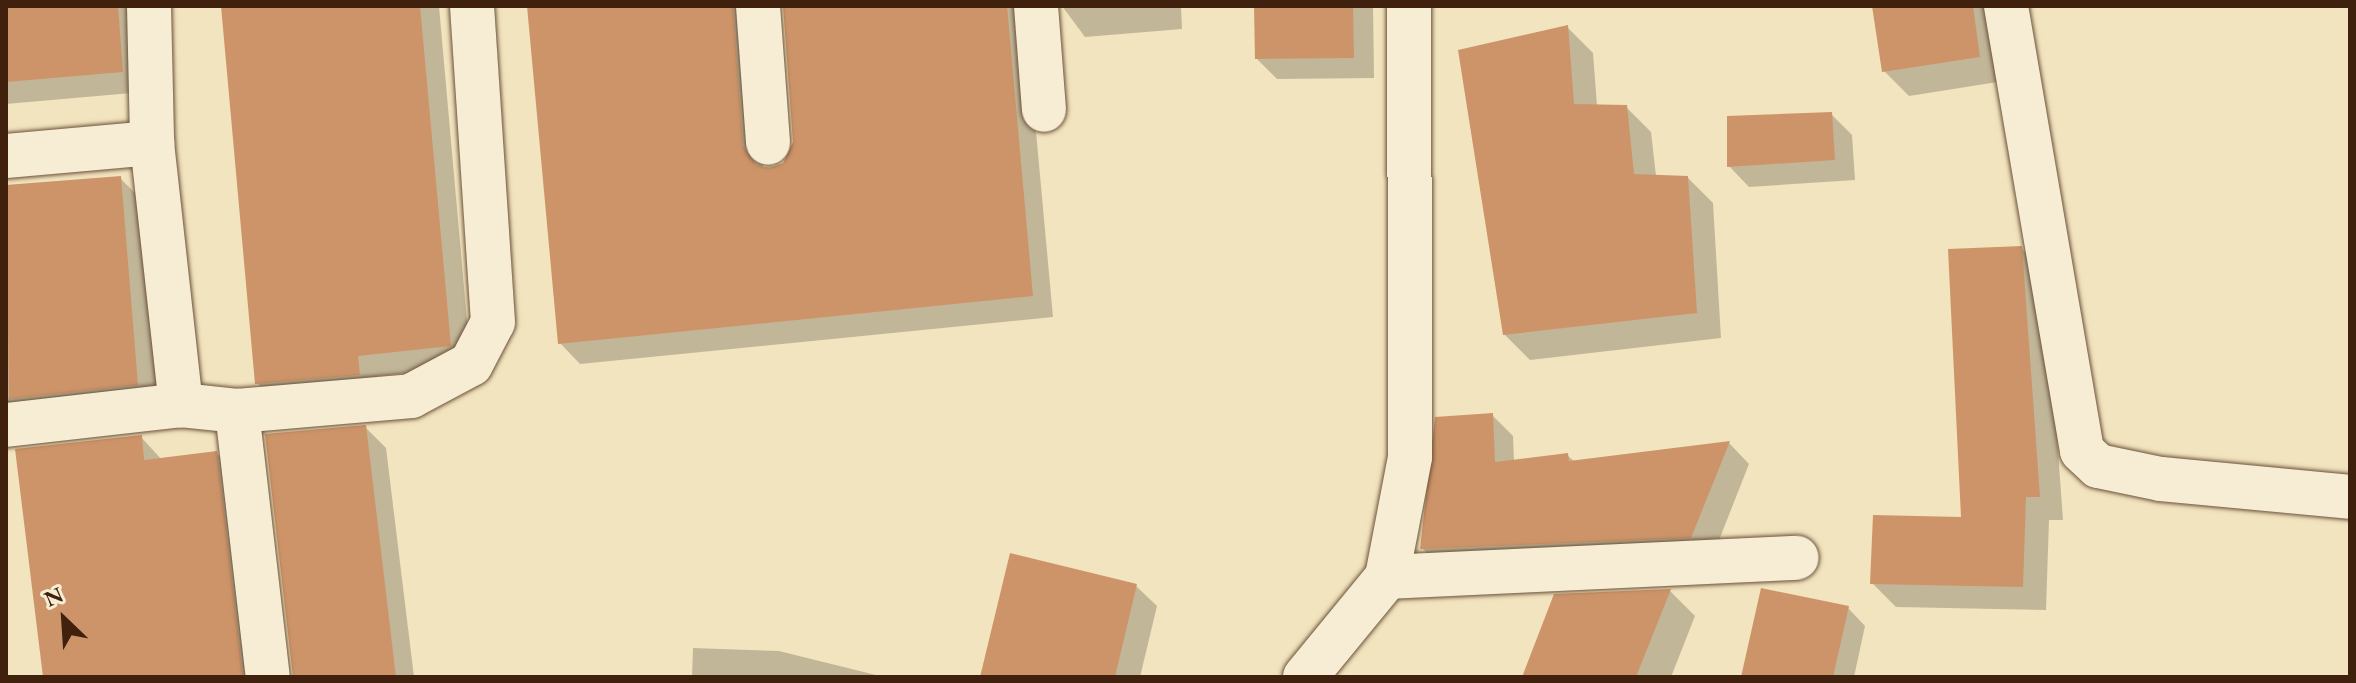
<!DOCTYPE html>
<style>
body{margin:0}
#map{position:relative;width:2356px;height:683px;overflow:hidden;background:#f2e4be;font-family:"EB Garamond",serif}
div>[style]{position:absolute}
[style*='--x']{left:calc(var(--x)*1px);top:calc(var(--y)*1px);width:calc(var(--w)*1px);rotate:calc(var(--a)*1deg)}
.shadow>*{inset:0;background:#0003}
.building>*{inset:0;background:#ce9469}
.roads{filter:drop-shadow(0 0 2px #6c523a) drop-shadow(0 0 2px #6c523a)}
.minor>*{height:44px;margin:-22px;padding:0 22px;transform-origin:22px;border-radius:22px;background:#f7edd5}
.tertiary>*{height:44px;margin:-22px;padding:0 22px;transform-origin:22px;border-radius:22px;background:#f7edd5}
span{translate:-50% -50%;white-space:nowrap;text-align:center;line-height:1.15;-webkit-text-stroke:6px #f7edd5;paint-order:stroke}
.frame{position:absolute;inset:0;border:8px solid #3f210e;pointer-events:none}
.north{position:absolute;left:24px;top:579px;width:80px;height:80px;-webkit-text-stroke:6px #f7edd5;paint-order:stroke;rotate:335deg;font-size:22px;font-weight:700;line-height:32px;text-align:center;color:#3f210e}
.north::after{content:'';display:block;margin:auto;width:28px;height:36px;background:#3f210e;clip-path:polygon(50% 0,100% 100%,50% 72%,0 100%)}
</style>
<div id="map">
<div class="shadow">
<i style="clip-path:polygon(6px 6px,137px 6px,143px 92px,6px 104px)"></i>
<i style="clip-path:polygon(223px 6px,439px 6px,471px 366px,378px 376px,380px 395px,278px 404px,257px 383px)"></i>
<i style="clip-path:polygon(529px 6px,770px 6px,753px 30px,763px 167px,783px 166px,795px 142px,785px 6px,1043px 6px,1028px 44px,1053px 317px,580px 364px,560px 343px)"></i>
<i style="clip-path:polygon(1062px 6px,1181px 6px,1182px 29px,1085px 37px)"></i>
<i style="clip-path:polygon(1256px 6px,1373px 6px,1374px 78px,1277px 79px,1257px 59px)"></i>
<i style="clip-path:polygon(1874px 6px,1993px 6px,2004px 81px,1909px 96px,1884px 71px)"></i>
<i style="clip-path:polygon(1568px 28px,1593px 53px,1597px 106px,1626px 107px,1651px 132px,1656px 176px,1687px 177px,1713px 203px,1721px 338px,1530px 360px,1504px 334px)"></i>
<i style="clip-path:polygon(1831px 114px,1852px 135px,1855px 180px,1749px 187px,1729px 166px)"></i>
<i style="clip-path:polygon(120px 178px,141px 199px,158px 405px,6px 406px,6px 188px)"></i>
<i style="clip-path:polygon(2021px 248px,2045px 272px,2063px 520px,2049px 520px,2046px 610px,1896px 607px,1872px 583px,1963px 519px)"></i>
<i style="clip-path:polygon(1492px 415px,1513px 436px,1514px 461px,1567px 455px,1575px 462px,1729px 443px,1749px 464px,1712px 558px,1443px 569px,1422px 548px)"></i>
<i style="clip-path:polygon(365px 427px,386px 448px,414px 677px,294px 677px)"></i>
<i style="clip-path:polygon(141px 437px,162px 460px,216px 453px,237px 474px,260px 677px,45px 677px)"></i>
<i style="clip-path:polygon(1136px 586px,1157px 606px,1140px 677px,985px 677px)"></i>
<i style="clip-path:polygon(1670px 591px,1695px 616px,1671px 677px,1524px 677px)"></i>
<i style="clip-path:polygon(1848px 608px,1865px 626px,1854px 677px,1743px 677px)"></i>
<i style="clip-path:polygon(693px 648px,779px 651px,884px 677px,692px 677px)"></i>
</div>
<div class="building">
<i style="clip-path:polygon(6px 6px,118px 6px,123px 72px,6px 82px)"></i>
<i style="clip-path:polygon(221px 6px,420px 6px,451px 346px,358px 356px,360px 375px,255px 384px)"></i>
<i style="clip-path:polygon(527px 6px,733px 6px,743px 146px,756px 165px,769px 168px,783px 163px,793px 142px,783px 6px,1007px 6px,1033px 296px,558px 344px)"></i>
<i style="clip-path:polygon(1254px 6px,1353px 6px,1354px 58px,1255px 59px)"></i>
<i style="clip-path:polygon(1872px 6px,1973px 6px,1980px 57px,1882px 72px)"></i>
<i style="clip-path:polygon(1568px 25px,1574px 104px,1627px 105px,1634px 174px,1688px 176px,1697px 313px,1503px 335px,1458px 50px)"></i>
<i style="clip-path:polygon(1832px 112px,1835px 160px,1727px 167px,1727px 116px)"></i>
<i style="clip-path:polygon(121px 176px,138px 385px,9px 399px,6px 185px)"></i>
<i style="clip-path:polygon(2022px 246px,2040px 497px,2026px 497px,2023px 587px,1870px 584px,1873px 515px,1961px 517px,1948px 249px)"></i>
<i style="clip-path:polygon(1493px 413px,1495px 462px,1568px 453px,1569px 461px,1730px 441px,1691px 538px,1420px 549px,1435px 417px)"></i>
<i style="clip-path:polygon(366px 425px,396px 677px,293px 677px,265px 434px)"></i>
<i style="clip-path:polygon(142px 435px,144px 460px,217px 451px,243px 677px,43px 677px,15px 449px)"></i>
<i style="clip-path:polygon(1010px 553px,1137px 584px,1115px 677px,980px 677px)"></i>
<i style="clip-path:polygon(1761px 588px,1849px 606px,1833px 677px,1741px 677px)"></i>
<i style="clip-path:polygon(1671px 589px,1636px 677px,1522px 677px,1554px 594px)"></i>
</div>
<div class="roads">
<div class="minor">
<i style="--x:149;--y:6;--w:137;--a:88.7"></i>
<i style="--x:152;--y:143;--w:264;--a:83.7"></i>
<i style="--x:758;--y:6;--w:137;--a:85.8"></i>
<i style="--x:1036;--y:6;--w:104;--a:85.6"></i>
<i style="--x:2006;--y:6;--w:451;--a:80.3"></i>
<i style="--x:2082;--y:451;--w:22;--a:43"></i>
<i style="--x:2098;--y:466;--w:64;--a:11.7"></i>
<i style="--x:2161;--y:479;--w:190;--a:5.4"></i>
<i style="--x:6;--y:156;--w:147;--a:-5.1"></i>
<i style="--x:237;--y:411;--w:268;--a:83.4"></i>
<i style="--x:6;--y:425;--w:176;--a:-6.5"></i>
<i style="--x:181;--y:405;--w:56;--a:6.1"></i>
<i style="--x:237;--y:411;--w:175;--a:-4.9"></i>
<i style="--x:411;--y:396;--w:68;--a:-28.1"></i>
<i style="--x:471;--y:364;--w:47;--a:-62.4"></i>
<i style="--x:493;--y:322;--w:317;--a:-93.8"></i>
<i style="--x:1387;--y:577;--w:410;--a:-2.7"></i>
</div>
<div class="tertiary">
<i style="--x:1305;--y:677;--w:129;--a:-50.6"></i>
<i style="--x:1387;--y:577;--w:122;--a:-79.1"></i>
<i style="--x:1410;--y:457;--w:451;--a:-90.1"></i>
</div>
</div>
<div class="frame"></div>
<div class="north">N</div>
</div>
